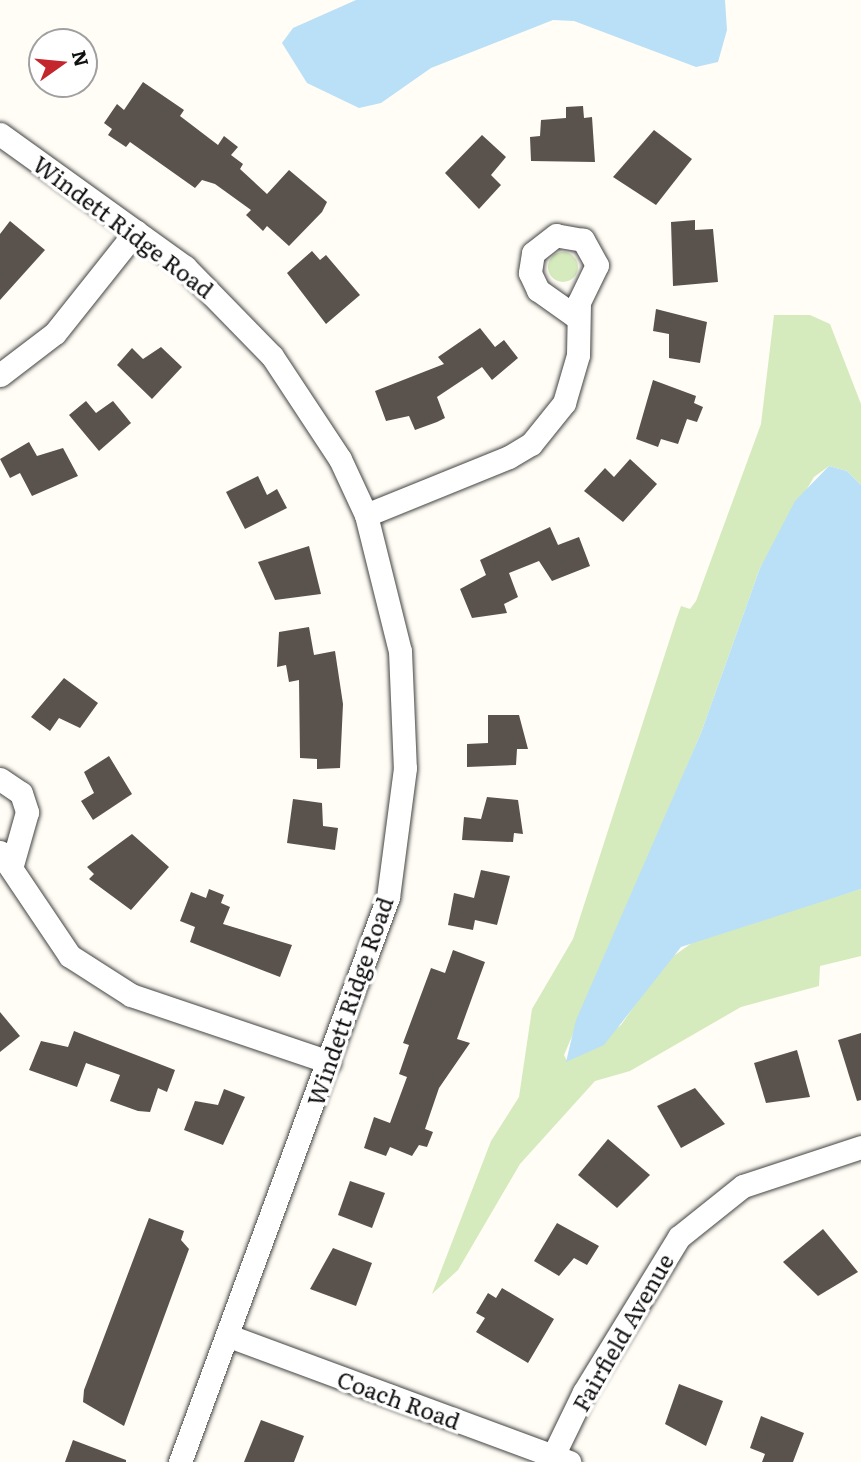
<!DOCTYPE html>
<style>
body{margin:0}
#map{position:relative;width:861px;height:1462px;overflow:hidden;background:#fffdf5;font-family:Literata,serif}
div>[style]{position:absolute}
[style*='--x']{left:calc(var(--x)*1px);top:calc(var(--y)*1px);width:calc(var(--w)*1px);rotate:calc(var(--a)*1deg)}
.green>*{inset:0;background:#d5ebbd}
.round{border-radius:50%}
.water>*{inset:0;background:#b9e0f7}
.building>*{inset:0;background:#5a524d}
.roads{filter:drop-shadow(0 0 2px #444) drop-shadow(0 0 2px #444)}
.minor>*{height:23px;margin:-11.5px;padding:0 11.5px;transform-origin:11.5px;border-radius:11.5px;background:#fff}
span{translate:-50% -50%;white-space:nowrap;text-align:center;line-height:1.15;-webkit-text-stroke:7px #fff;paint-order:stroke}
.street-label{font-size:23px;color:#111}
.north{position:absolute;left:28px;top:28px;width:70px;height:70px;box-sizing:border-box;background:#fff;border:2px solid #a0a0a0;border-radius:50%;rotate:75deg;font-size:19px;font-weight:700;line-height:28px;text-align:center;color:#111}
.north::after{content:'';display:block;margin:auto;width:24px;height:32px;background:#c4262e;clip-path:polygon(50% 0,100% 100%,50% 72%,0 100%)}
</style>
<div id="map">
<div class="green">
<i class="round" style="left:548px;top:252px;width:30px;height:30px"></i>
<i style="clip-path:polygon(774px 315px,810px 315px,830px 324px,861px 404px,861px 485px,847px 471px,829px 466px,814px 477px,760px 568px,701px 733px,564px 1055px,567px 1061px,621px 1025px,665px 962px,699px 938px,861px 889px,861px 956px,820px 966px,819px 986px,741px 1007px,630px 1071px,595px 1081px,520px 1164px,458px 1270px,432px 1294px,491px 1141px,519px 1097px,532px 1009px,573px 939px,676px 620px,681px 606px,690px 609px,696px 601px,761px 424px)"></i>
</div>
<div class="water">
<i style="clip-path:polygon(356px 0,725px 0,727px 30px,718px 62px,696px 67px,574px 21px,553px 20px,431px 68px,381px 103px,359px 108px,307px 83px,282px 43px,293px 28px)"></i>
<i style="clip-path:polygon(829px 466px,847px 471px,861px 485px,861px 889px,681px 947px,604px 1045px,566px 1062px,576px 1020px,701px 733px,760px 568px,795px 501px)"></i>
</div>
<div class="building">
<i style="clip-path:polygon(143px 82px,184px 110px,180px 116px,218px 145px,224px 136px,238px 147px,231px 155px,243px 164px,240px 169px,267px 194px,289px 170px,327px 202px,322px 212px,289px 246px,267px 226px,263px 231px,246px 215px,251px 210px,215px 184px,202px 180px,195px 188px,130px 142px,126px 147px,108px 135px,112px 129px,104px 123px,117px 104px,124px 110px)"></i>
<i style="clip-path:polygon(583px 106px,584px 118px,592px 117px,595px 162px,531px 161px,530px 137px,540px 136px,541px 120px,566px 118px,566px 107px)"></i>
<i style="clip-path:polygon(654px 130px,692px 159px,656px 205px,613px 177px)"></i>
<i style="clip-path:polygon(482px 135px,506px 157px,491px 175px,501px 185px,479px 209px,445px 173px)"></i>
<i style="clip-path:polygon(695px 220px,695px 230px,713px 229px,718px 282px,673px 286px,671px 222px)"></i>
<i style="clip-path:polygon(10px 221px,45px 250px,0 300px,0 234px)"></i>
<i style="clip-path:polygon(312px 251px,320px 260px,326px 255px,360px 295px,326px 324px,287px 273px)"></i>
<i style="clip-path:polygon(656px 309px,707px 322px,700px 363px,669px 358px,669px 334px,653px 331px)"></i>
<i style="clip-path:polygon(480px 328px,495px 347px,504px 340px,518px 358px,492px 380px,482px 367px,437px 397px,445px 418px,437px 422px,415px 430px,409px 416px,386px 421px,375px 391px,444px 364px,438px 357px)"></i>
<i style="clip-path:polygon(161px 347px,182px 367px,152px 399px,117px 365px,132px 348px,143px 359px)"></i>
<i style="clip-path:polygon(653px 380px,696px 396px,694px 403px,703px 407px,697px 422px,687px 419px,678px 444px,661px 439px,658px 447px,636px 439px)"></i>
<i style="clip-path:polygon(86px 401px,96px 413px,113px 401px,131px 423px,99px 451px,69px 415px)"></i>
<i style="clip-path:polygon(29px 442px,37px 456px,63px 448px,78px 476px,32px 496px,20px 473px,10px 478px,0 459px)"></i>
<i style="clip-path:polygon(630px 459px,657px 484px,623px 522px,584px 491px,605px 468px,614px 477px)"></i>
<i style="clip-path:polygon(258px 476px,267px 495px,277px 489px,287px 508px,245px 529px,226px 492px)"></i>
<i style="clip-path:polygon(550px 527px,558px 545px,579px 537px,590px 566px,552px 581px,539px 561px,509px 573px,518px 597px,504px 604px,507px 613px,472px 618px,460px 589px,486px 575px,480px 560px)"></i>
<i style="clip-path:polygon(309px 546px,321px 594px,275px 600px,258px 562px)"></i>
<i style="clip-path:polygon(309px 627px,314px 655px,335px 651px,343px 704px,340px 768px,317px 769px,317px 759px,300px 758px,299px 680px,289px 682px,286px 665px,277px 667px,279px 632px)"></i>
<i style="clip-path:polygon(64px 678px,98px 703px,80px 728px,59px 718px,50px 731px,31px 717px)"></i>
<i style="clip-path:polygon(488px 715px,519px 715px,528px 749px,517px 749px,516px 765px,467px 767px,467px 744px,488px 743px)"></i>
<i style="clip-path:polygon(109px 756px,132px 794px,93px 820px,81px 801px,94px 793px,84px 772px)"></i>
<i style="clip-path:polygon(487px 797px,518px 800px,523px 834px,514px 833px,513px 842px,462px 840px,464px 817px,481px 819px)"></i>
<i style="clip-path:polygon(293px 799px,322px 803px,323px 826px,338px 828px,335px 850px,287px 843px)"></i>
<i style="clip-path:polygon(132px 834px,169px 867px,131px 910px,89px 879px,94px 874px,87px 867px)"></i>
<i style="clip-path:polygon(481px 870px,510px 876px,497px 925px,475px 920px,473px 930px,448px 925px,454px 893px,474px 898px)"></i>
<i style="clip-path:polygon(209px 889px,224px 895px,221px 903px,230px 907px,223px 924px,292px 945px,280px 977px,190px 942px,195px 927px,180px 921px,191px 892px,206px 898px)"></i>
<i style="clip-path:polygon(453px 950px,485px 962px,457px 1039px,470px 1043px,439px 1088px,425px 1129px,433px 1132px,427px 1147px,419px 1145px,412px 1156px,390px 1147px,386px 1156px,364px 1148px,374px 1117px,390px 1123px,407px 1077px,399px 1074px,409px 1045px,403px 1043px,431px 968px,445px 973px)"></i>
<i style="clip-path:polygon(0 1012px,20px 1036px,0 1052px)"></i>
<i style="clip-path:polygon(74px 1031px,175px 1070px,167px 1092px,158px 1088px,150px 1112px,138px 1111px,110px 1101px,120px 1075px,86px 1063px,77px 1087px,29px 1070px,41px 1041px,68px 1047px)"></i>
<i style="clip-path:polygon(861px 1033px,861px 1100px,857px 1101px,838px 1040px)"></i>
<i style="clip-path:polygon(797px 1050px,810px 1097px,766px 1103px,754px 1063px)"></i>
<i style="clip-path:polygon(695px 1088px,725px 1124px,681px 1148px,657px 1106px)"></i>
<i style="clip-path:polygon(224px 1089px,245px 1097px,223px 1145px,184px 1130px,195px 1101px,218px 1105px)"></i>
<i style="clip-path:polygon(608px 1139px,650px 1175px,617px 1208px,578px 1175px)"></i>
<i style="clip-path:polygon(350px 1181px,385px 1193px,372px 1228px,338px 1215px)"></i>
<i style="clip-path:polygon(149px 1218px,184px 1231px,181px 1240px,189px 1249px,124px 1426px,83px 1402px,84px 1390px)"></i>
<i style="clip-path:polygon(557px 1223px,599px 1246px,587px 1265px,574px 1258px,559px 1276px,534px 1261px)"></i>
<i style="clip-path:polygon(823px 1229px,858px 1272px,818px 1296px,783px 1262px)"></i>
<i style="clip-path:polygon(333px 1248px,372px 1263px,356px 1306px,310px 1289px)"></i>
<i style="clip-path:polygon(502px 1288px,554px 1319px,528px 1363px,476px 1332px,485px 1318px,476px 1313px,488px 1293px,496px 1298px)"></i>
<i style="clip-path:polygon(679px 1384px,723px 1401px,706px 1446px,665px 1424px)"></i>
<i style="clip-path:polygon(761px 1416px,804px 1433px,793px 1462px,762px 1462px,765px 1454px,750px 1448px)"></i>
<i style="clip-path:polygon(261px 1420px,304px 1436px,294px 1462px,244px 1462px)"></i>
<i style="clip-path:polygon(73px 1440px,126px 1460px,126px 1462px,65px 1462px)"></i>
</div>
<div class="roads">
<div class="minor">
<i style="--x:0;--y:134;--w:228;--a:35.7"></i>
<i style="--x:185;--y:267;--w:124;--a:45.7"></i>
<i style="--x:272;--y:356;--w:123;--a:56.6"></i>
<i style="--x:340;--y:459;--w:62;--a:65.1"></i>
<i style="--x:366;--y:515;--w:140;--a:76"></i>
<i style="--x:400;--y:651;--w:117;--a:87.6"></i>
<i style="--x:405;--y:768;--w:130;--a:97.5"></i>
<i style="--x:388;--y:897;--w:602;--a:110.21"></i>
<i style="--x:0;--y:375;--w:69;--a:-37.4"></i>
<i style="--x:55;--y:333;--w:130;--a:-51.5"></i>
<i style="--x:366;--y:515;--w:154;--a:-22.1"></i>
<i style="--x:509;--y:457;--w:26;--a:-31"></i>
<i style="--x:531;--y:444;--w:53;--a:-51.2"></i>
<i style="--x:564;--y:403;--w:50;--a:-73.7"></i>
<i style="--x:578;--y:355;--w:53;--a:-88.9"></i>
<i style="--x:579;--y:302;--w:41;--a:-64.1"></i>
<i style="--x:597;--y:265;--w:29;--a:-119"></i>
<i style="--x:583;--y:240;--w:27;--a:-170"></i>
<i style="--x:556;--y:235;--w:29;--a:142"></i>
<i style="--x:533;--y:253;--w:20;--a:99"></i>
<i style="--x:530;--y:273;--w:19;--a:65"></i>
<i style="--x:538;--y:290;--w:47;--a:35.4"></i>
<i style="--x:0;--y:779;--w:25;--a:34"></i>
<i style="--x:21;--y:793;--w:20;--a:72"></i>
<i style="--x:27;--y:812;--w:55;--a:105.8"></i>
<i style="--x:0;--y:852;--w:125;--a:56.1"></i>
<i style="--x:70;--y:956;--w:72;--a:32.6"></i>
<i style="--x:131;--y:995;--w:209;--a:18.7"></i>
<i style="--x:229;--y:1336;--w:363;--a:20.3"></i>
<i style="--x:550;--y:1462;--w:78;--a:-64.1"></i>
<i style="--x:584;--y:1392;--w:182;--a:-58.5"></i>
<i style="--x:679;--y:1237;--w:82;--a:-38.6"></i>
<i style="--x:743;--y:1186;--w:124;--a:-18.3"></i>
</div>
</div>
<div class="street-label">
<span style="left:124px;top:226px;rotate:37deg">Windett Ridge Road</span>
<span style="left:349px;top:1001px;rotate:-71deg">Windett Ridge Road</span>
<span style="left:622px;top:1332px;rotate:-60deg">Fairfield Avenue</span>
<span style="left:399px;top:1399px;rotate:20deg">Coach Road</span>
</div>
<div class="north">N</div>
</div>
